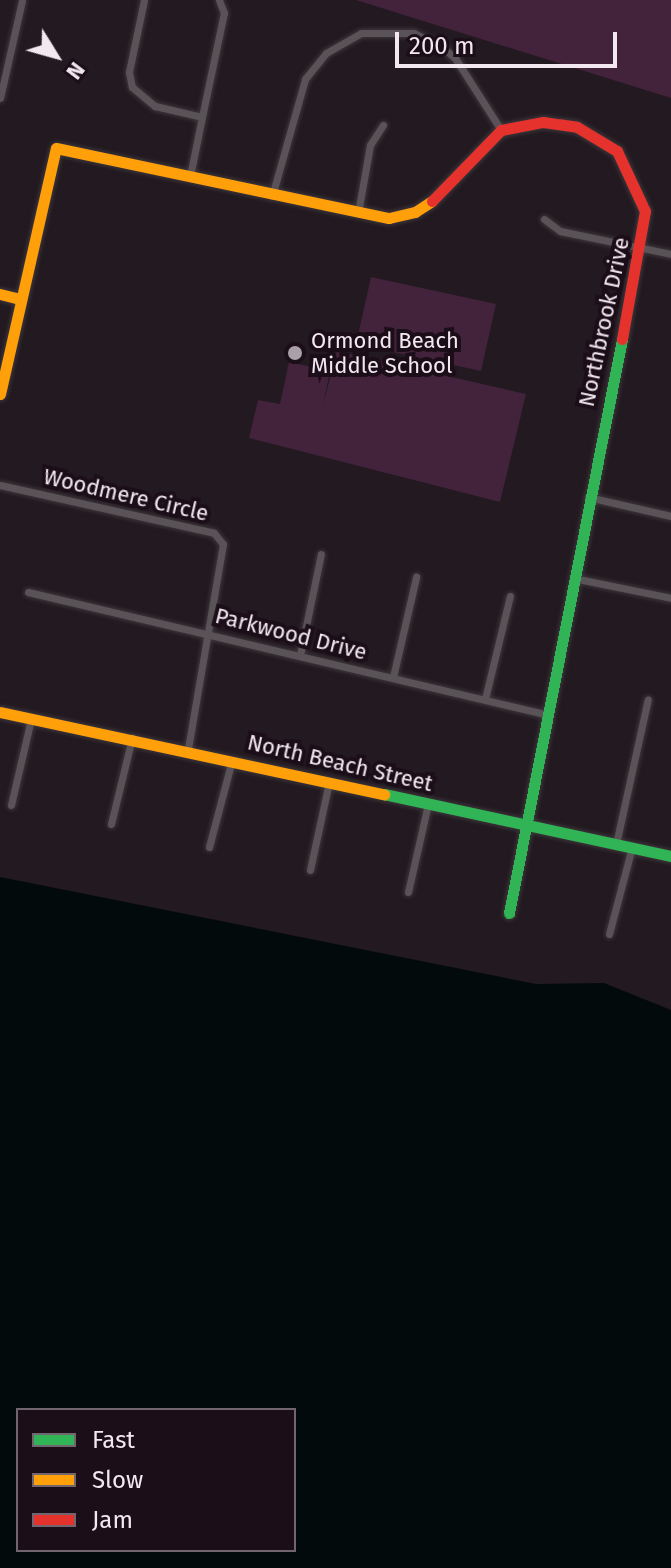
<!DOCTYPE html>
<style>
body{margin:0}
#map{position:relative;width:671px;height:1568px;overflow:hidden;background:#221a20;font-family:"Fira Sans",sans-serif}
div>[style]{position:absolute}
[style*='--x']{left:calc(var(--x)*1px);top:calc(var(--y)*1px);width:calc(var(--w)*1px);rotate:calc(var(--a)*1deg)}
.green>*{inset:0;background:#43223b}
.water>*{inset:0;background:#030a0b}
.roads{filter:drop-shadow(0 0 2px #3d363b) drop-shadow(0 0 2px #3d363b)}
.street>*{height:7px;margin:-3.5px;padding:0 3.5px;transform-origin:3.5px;border-radius:3.5px;background:#595358}
.fast>*{height:11px;margin:-5.5px;padding:0 5.5px;transform-origin:5.5px;border-radius:5.5px;background:#30b455}
.slow>*{height:11px;margin:-5.5px;padding:0 5.5px;transform-origin:5.5px;border-radius:5.5px;background:#ff9f0a}
.jam>*{height:11px;margin:-5.5px;padding:0 5.5px;transform-origin:5.5px;border-radius:5.5px;background:#e5322d}
.dots>*{width:22px;height:22px;translate:-50% -50%;box-sizing:border-box;border:4px solid #1b0e18;border-radius:50%}
span{translate:-50% -50%;white-space:nowrap;text-align:center;line-height:1.15;-webkit-text-stroke:8px #1b0e18;paint-order:stroke}
.street-label{font-size:22px;color:#f3e8f0}
.poi-label{font-size:22px;color:#f3e8f0}
.left{translate:0 -50%;text-align:left}
.legend{position:absolute;left:16px;top:1408px;width:280px;height:144px;box-sizing:border-box;background:#1b0e18;border:2px solid #71656e;margin:0;padding:10px 14px;list-style:none;font-size:24px;color:#f3e8f0}
.legend li{display:flex;align-items:center;gap:16px;height:40px}
.legend b{width:40px;border:2px solid #71656e}
.north{position:absolute;left:16px;top:16px;width:80px;height:80px;-webkit-text-stroke:6px #1b0e18;paint-order:stroke;rotate:127deg;font-size:22px;font-weight:700;line-height:32px;text-align:center;color:#f3e8f0}
.north::after{content:'';display:block;margin:auto;width:28px;height:36px;background:#f3e8f0;clip-path:polygon(50% 0,100% 100%,50% 72%,0 100%)}
.scale{position:absolute;left:395px;top:32px;width:222px;height:36px;box-sizing:border-box;border:4px solid #f3e8f0;border-top:0;padding-left:10px;font-size:24px;line-height:28px;white-space:nowrap;color:#f3e8f0;-webkit-text-stroke:6px #1b0e18;paint-order:stroke}
</style>
<div id="map">
<div class="green">
<i style="clip-path:polygon(356px 0,671px 0,671px 98px)"></i>
<i style="clip-path:polygon(371px 277px,496px 304px,481px 371px,356px 344px)"></i>
<i style="clip-path:polygon(337px 351px,526px 394px,500px 502px,249px 438px,258px 400px,280px 404px,289px 362px,330px 371px,323px 405px)"></i>
</div>
<div class="water">
<i style="clip-path:polygon(evenodd,0 877px,536px 984px,604px 983px,671px 1010px,671px 1568px,0 1568px,0 877px,18px 1410px,294px 1410px,294px 1550px,18px 1550px,18px 1410px)"></i>
</div>
<div class="roads">
<div class="street">
<i style="--x:144;--y:0;--w:74;--a:101.8"></i>
<i style="--x:129;--y:72;--w:15;--a:79"></i>
<i style="--x:132;--y:87;--w:30;--a:40"></i>
<i style="--x:155;--y:106;--w:48;--a:13.2"></i>
<i style="--x:202;--y:117;--w:106;--a:-78.1"></i>
<i style="--x:224;--y:13;--w:14;--a:-111"></i>
<i style="--x:0;--y:98;--w:100;--a:-77.3"></i>
<i style="--x:190;--y:176;--w:60;--a:-78.5"></i>
<i style="--x:272;--y:196;--w:122;--a:-74.2"></i>
<i style="--x:305;--y:79;--w:33;--a:-51"></i>
<i style="--x:326;--y:53;--w:40;--a:-29.7"></i>
<i style="--x:361;--y:33;--w:53;--a:0"></i>
<i style="--x:414;--y:33;--w:33;--a:27"></i>
<i style="--x:443;--y:48;--w:16;--a:40"></i>
<i style="--x:455;--y:58;--w:85;--a:57.4"></i>
<i style="--x:358;--y:213;--w:69;--a:-80"></i>
<i style="--x:370;--y:145;--w:24;--a:-57"></i>
<i style="--x:544;--y:219;--w:20;--a:37"></i>
<i style="--x:560;--y:231;--w:113;--a:11.7"></i>
<i style="--x:0;--y:485;--w:219;--a:12.6"></i>
<i style="--x:214;--y:533;--w:14;--a:51"></i>
<i style="--x:223;--y:544;--w:208;--a:99.7"></i>
<i style="--x:588;--y:497;--w:85;--a:12.9"></i>
<i style="--x:573;--y:578;--w:100;--a:11.5"></i>
<i style="--x:28;--y:592;--w:531;--a:13.28"></i>
<i style="--x:300;--y:655;--w:103;--a:-78.3"></i>
<i style="--x:393;--y:677;--w:103;--a:-77"></i>
<i style="--x:485;--y:699;--w:106;--a:-76.4"></i>
<i style="--x:11;--y:805;--w:88;--a:-76.9"></i>
<i style="--x:111;--y:824;--w:89;--a:-76.3"></i>
<i style="--x:616;--y:844;--w:148;--a:-77.6"></i>
<i style="--x:209;--y:847;--w:90;--a:-75.2"></i>
<i style="--x:310;--y:870;--w:90;--a:-77.8"></i>
<i style="--x:408;--y:892;--w:90;--a:-77.2"></i>
<i style="--x:609;--y:934;--w:90;--a:-75.2"></i>
</div>
<div class="fast">
<i style="--x:384;--y:794;--w:294;--a:12.2"></i>
<i style="--x:509;--y:913;--w:585;--a:-78.86"></i>
</div>
<div class="slow">
<i style="--x:0;--y:294;--w:21;--a:14"></i>
<i style="--x:0;--y:394;--w:252;--a:-77.2"></i>
<i style="--x:56;--y:148;--w:340;--a:11.9"></i>
<i style="--x:389;--y:218;--w:27;--a:-13"></i>
<i style="--x:415;--y:212;--w:20;--a:-33"></i>
<i style="--x:0;--y:712;--w:393;--a:12.1"></i>
</div>
<div class="jam">
<i style="--x:432;--y:201;--w:99;--a:-45.8"></i>
<i style="--x:501;--y:130;--w:43;--a:-10.8"></i>
<i style="--x:543;--y:122;--w:34;--a:8"></i>
<i style="--x:577;--y:127;--w:47;--a:31"></i>
<i style="--x:617;--y:151;--w:66;--a:65"></i>
<i style="--x:645;--y:211;--w:130;--a:100.2"></i>
</div>
</div>
<div class="dots">
<i style="left:295px;top:353px;background:#aaa0a7"></i>
</div>
<div class="street-label">
<span style="left:604px;top:322px;rotate:-78deg">Northbrook Drive</span>
<span style="left:126px;top:495px;rotate:13deg">Woodmere Circle</span>
<span style="left:291px;top:634px;rotate:14deg">Parkwood Drive</span>
<span style="left:340px;top:763px;rotate:13deg">North Beach Street</span>
</div>
<div class="poi-label">
<span class="left" style="left:311px;top:353px">Ormond Beach<br>Middle School</span>
</div>
<ul class="legend">
<li><b style="height:10px;background:#30b455"></b>Fast</li>
<li><b style="height:10px;background:#ff9f0a"></b>Slow</li>
<li><b style="height:10px;background:#e5322d"></b>Jam</li>
</ul>
<div class="north">N</div>
<div class="scale">200 m</div>
</div>
